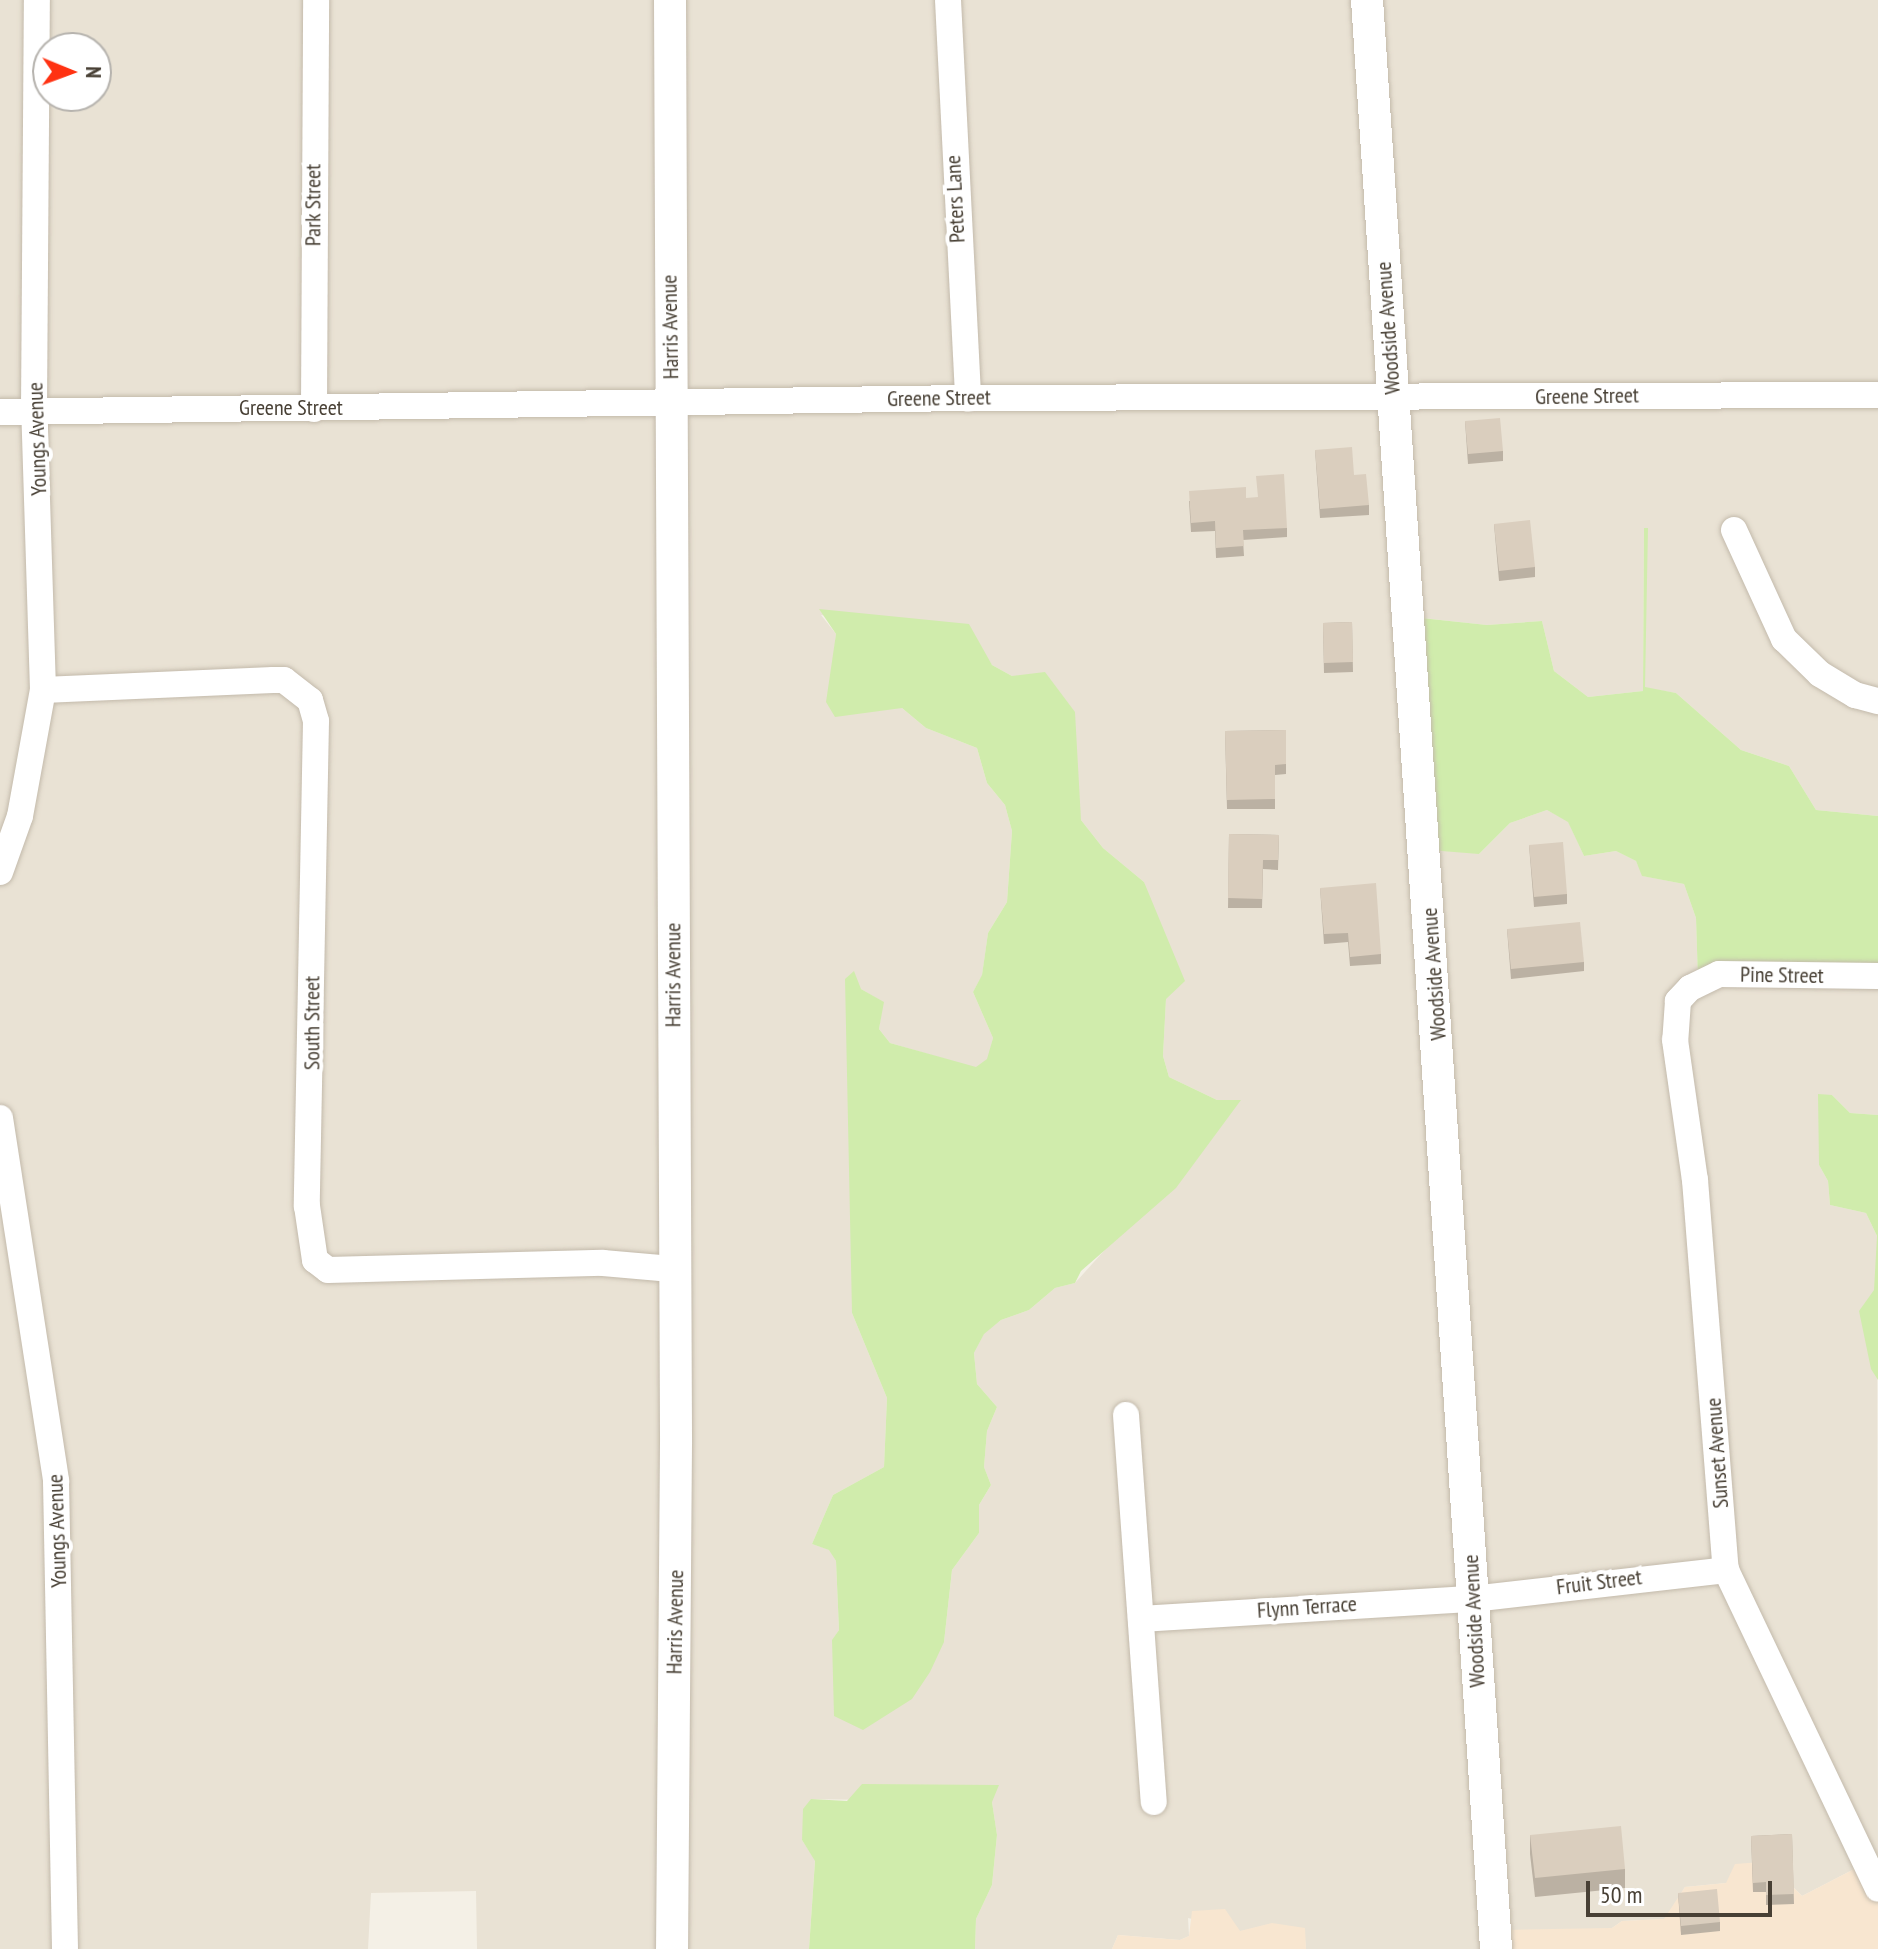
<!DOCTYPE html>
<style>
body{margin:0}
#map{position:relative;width:1878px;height:1949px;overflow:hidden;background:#f4f0e6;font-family:"PT Sans Narrow",sans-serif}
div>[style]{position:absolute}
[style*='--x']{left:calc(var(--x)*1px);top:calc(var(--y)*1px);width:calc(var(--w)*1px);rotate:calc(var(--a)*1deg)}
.residential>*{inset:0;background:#e9e2d4}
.commercial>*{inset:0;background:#f8e6d0}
.green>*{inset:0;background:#d0ecac}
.roads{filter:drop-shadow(0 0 2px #c3baab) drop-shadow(0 0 2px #c3baab)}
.minor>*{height:26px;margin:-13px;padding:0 13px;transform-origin:13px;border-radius:13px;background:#fff}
.tertiary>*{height:32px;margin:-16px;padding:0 16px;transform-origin:16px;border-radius:16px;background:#fff}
.wall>*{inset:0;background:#bbb1a3}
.building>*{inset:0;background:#dacebe}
span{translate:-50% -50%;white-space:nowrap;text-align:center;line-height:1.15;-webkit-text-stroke:8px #fff;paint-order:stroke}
.street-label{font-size:22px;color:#484035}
.north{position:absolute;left:32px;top:32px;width:80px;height:80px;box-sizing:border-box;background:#fff;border:2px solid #b6b3ae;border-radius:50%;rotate:91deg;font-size:22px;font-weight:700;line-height:32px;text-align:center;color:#484035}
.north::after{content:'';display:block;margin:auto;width:28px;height:36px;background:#ff3212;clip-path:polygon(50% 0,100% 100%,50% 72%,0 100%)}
.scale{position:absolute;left:1586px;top:1881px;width:186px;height:36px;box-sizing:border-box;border:4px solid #484035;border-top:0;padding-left:10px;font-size:24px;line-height:28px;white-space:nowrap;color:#484035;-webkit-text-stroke:6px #fff;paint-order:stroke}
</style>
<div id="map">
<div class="residential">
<i style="clip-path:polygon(evenodd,0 0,1878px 0,1878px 816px,1816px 810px,1789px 766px,1741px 750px,1676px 693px,1645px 688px,1644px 528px,1643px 691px,1588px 697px,1554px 671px,1542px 621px,1487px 625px,1413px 617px,1479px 854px,1510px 823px,1547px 810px,1568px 821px,1584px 856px,1616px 851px,1636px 861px,1643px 876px,1684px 884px,1696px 918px,1698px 980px,1878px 975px,1878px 1115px,1850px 1113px,1832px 1095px,1819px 1165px,1828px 1181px,1830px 1205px,1866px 1213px,1877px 1236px,1878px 1884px,1862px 1865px,1802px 1896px,1794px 1888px,1726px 1883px,1685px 1887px,1665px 1919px,1622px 1921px,1612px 1928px,1501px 1949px,1306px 1949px,1304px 1928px,1240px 1931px,1188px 1918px,1189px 1936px,1180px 1940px,1118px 1935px,1112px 1949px,975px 1949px,976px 1919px,992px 1885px,997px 1835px,992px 1802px,811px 1799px,802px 1840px,815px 1860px,809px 1949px,477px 1949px,476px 1891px,371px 1893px,368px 1949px,0 1949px,0 0,48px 48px,96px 48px,96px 96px,48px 96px,48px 48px,0 0,821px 615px,971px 636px,992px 665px,1012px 676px,1076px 799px,1081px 820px,1103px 848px,1144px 882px,1166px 999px,1163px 1056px,1169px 1077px,1217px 1100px,1240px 1100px,1075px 1283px,1055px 1288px,1029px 1310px,1001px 1320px,984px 1333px,974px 1353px,977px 1384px,997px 1407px,987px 1431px,984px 1467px,991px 1485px,979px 1505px,979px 1533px,952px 1570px,944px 1642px,832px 1641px,839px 1630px,836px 1561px,830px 1550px,812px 1544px,833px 1495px,884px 1467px,887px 1398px,852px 1313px,861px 989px,883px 1002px,879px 1029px,890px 1043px,976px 1068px,988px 1059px,993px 1038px,973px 992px,982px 976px,988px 933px,1007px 902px,1012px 831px,1005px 805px,987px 783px,977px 748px,926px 728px,902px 708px,830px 694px,836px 634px,821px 615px)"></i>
</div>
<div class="commercial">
<i style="clip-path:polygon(1788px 1860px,1794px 1888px,1802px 1896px,1862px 1865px,1878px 1884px,1878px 1949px,1501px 1949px,1503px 1930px,1612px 1928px,1622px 1921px,1664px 1919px,1685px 1887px,1726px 1883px,1735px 1864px)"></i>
<i style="clip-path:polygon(1225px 1909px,1240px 1931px,1272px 1923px,1305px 1928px,1306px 1949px,1112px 1949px,1118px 1935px,1180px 1940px,1189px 1936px,1192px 1911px)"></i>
</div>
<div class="green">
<i style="clip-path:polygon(1644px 528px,1648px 528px,1645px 687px,1676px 693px,1741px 750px,1789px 766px,1816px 810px,1878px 816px,1878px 975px,1698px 981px,1696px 918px,1684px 884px,1642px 876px,1636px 861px,1616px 851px,1584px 856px,1568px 822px,1547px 810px,1510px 823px,1479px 854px,1429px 850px,1412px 617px,1487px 625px,1542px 621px,1554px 671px,1588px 697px,1643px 691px)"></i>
<i style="clip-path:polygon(819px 609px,969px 624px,992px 665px,1012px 676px,1045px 672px,1075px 712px,1081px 820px,1103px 848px,1144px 882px,1185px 981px,1166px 999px,1163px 1056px,1169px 1077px,1217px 1100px,1241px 1100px,1176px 1188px,1081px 1271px,1075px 1283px,1055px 1288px,1029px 1310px,1001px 1320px,984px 1334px,974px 1353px,977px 1384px,997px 1407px,987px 1431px,984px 1467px,991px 1485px,979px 1505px,979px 1533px,952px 1570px,944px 1642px,930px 1672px,912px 1699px,863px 1730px,834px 1716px,832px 1640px,839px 1630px,836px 1561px,829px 1550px,812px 1544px,833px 1495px,884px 1467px,887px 1398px,852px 1313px,845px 979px,854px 971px,861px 989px,884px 1002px,879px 1029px,890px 1043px,976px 1067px,987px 1059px,993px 1038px,973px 992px,982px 975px,988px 933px,1007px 902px,1012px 831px,1005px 805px,987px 783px,977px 748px,926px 728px,902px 708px,835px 717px,826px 702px,836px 634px)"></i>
<i style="clip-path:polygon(1818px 1094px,1832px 1095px,1850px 1113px,1878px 1115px,1878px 1380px,1871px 1369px,1859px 1311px,1874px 1290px,1877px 1236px,1866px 1213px,1830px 1205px,1828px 1181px,1819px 1165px)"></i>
<i style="clip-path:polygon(862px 1784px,999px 1785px,992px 1802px,997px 1835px,992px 1885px,976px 1919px,975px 1949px,809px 1949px,815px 1861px,802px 1840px,803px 1809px,811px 1799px,847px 1801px)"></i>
</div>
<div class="roads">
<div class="minor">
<i style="--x:948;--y:0;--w:399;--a:87.1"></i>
<i style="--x:314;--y:409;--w:409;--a:-89.7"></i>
<i style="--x:0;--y:412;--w:968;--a:-0.83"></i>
<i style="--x:968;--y:398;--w:910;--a:-0.19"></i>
<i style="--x:1734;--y:530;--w:120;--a:65.4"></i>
<i style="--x:1784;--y:639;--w:50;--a:44.2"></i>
<i style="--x:1820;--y:674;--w:41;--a:31"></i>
<i style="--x:1855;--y:695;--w:24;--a:15"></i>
<i style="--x:43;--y:690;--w:230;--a:-2.5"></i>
<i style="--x:273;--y:680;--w:11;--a:0"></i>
<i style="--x:284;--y:680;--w:33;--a:38"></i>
<i style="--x:310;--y:700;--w:22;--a:74"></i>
<i style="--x:316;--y:721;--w:485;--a:91.1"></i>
<i style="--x:307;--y:1206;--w:55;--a:81.6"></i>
<i style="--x:315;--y:1260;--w:16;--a:38"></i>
<i style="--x:328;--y:1270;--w:275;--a:-1.5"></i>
<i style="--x:603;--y:1263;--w:69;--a:5"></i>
<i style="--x:0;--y:872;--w:59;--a:-70.3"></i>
<i style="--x:20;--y:816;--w:128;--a:-79.7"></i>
<i style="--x:43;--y:690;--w:280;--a:-91.8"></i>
<i style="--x:34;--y:410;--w:410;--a:-89.6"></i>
<i style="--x:1878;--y:976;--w:159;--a:-179.3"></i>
<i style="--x:1719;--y:974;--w:32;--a:154"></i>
<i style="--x:1690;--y:988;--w:18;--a:133"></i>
<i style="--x:1678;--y:1001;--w:39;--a:94"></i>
<i style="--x:1675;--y:1040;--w:141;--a:81.9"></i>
<i style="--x:1695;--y:1180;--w:391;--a:85.5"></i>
<i style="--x:1726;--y:1570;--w:353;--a:64.5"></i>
<i style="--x:0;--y:1118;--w:367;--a:81.2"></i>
<i style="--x:56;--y:1481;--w:468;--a:88.9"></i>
<i style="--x:1126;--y:1415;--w:388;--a:85.9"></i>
<i style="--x:1141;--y:1619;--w:332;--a:-3.5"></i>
<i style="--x:1472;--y:1599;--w:256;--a:-6.5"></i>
</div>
<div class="tertiary">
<i style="--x:670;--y:0;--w:1444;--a:89.76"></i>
<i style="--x:676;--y:1444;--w:505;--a:90.45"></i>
<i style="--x:1367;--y:0;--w:1953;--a:86.21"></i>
</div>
</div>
<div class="wall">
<i style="clip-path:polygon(1465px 421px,1503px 451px,1503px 461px,1468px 464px)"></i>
<i style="clip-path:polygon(1315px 450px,1354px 475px,1369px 505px,1369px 515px,1320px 518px)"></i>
<i style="clip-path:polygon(1246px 498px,1287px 528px,1287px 537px,1243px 540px,1244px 556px,1216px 558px,1215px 531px,1191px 532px,1189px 501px)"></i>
<i style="clip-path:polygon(1494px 524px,1535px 567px,1535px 577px,1499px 581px)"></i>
<i style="clip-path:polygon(1352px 622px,1353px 672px,1324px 673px,1323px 623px)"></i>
<i style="clip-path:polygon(1286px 730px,1286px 774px,1275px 775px,1275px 809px,1227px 809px,1225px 731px)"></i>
<i style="clip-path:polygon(1229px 834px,1279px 835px,1278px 870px,1263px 869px,1262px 908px,1228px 908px)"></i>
<i style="clip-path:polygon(1529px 845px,1567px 894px,1567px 904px,1534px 907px)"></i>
<i style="clip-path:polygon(1320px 888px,1381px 954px,1381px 964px,1350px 966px,1348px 942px,1324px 944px)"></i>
<i style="clip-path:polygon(1507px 929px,1584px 962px,1584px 971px,1511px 979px)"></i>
<i style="clip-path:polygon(1792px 1834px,1794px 1904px,1766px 1905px,1766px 1892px,1753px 1892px,1751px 1836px)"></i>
<i style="clip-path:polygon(1530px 1835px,1625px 1869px,1625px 1888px,1535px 1897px,1530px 1854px)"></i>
<i style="clip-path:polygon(1678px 1893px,1720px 1922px,1720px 1931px,1681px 1935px)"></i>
</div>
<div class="building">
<i style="clip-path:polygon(1500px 418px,1503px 451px,1468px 454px,1465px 421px)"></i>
<i style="clip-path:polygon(1352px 447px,1354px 475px,1366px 474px,1369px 505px,1320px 509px,1315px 450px)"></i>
<i style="clip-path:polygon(1284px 474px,1287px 528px,1243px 530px,1244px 546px,1216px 548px,1215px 521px,1191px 523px,1189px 491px,1246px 487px,1246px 498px,1258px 497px,1256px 476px)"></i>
<i style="clip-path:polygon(1530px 520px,1535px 567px,1499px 571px,1494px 524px)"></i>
<i style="clip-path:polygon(1352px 622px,1353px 662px,1324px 663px,1323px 623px)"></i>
<i style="clip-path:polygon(1286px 730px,1286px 764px,1275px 765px,1275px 799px,1227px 800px,1225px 731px)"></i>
<i style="clip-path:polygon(1229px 834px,1279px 835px,1278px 860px,1263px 860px,1262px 899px,1228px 898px)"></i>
<i style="clip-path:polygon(1563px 842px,1567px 894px,1534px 897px,1529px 845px)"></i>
<i style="clip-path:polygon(1376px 883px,1381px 954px,1350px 957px,1348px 933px,1324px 934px,1320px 888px)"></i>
<i style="clip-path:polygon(1580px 922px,1584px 962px,1511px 969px,1507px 929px)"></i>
<i style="clip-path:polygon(1621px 1826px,1625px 1869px,1535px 1878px,1530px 1835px)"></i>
<i style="clip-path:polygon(1792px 1834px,1794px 1894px,1766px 1895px,1766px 1882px,1753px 1883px,1751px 1836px)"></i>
<i style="clip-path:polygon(1717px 1889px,1720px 1922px,1681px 1926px,1678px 1893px)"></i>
</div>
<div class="street-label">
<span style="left:955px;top:199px;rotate:-93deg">Peters Lane</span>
<span style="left:313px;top:205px;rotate:-90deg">Park Street</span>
<span style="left:670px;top:327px;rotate:-91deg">Harris Avenue</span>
<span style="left:1388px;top:328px;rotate:-94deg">Woodside Avenue</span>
<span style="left:1587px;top:396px;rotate:-1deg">Greene Street</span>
<span style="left:939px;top:398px;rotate:-1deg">Greene Street</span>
<span style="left:291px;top:408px">Greene Street</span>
<span style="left:37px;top:439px;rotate:-92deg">Youngs Avenue</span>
<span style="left:1434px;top:974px;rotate:-94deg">Woodside Avenue</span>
<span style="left:673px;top:975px;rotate:-90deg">Harris Avenue</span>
<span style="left:1782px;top:975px;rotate:1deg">Pine Street</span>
<span style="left:312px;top:1023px;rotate:-90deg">South Street</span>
<span style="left:1717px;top:1453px;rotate:-94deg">Sunset Avenue</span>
<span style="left:57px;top:1531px;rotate:-92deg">Youngs Avenue</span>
<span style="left:1599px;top:1582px;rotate:-7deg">Fruit Street</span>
<span style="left:1307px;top:1607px;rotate:-4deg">Flynn Terrace</span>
<span style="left:1474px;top:1621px;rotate:-93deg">Woodside Avenue</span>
<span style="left:675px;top:1622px;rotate:-89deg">Harris Avenue</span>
</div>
<div class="north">N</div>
<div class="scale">50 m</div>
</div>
